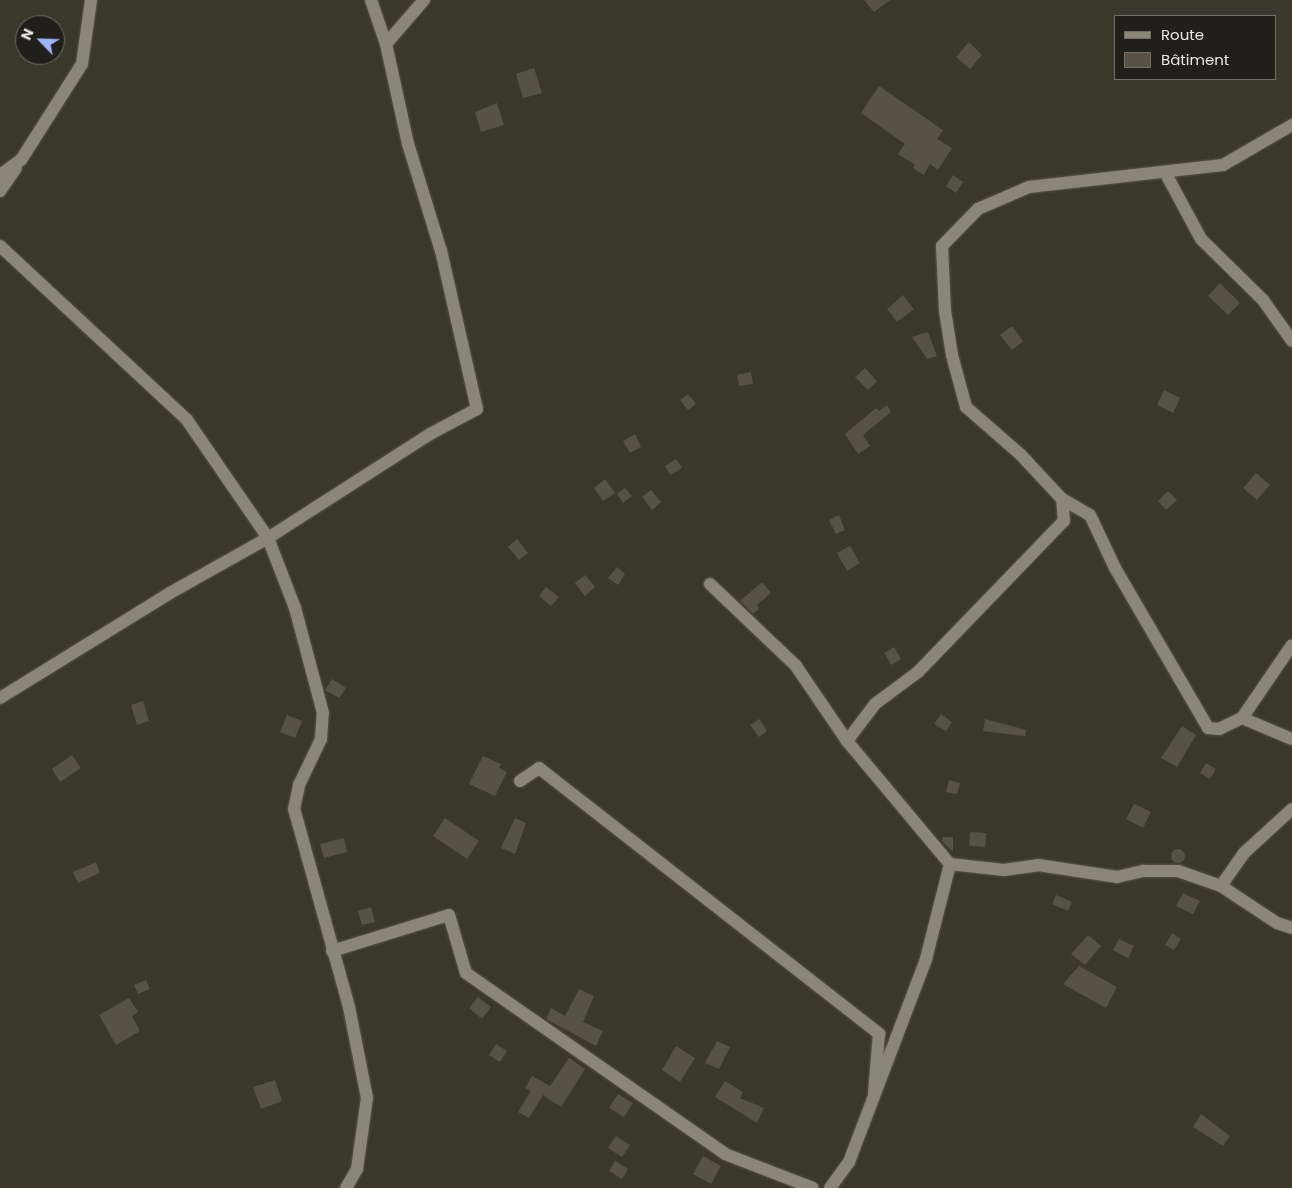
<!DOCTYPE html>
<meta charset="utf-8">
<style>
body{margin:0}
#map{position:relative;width:1292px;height:1188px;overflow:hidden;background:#3c372b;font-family:Poppins,sans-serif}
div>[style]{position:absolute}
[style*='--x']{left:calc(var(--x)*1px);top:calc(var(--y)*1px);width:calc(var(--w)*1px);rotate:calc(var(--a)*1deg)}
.building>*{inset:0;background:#575245}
.round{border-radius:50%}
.roads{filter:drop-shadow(0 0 1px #5b564c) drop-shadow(0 0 1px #5b564c)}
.minor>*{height:12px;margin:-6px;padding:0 6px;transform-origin:6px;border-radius:6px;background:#8c8678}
span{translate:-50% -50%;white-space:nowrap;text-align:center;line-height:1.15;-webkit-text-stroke:5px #211f19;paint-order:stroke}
.legend{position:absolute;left:1114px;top:15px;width:162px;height:65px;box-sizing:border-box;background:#211f19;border:1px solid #716f68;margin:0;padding:6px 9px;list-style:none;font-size:15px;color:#eae6df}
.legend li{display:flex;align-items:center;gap:10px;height:25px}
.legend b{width:25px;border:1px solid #716f68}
.north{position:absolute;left:15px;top:15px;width:50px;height:50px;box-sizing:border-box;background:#211f19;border:1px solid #716f68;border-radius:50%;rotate:294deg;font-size:14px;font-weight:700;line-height:20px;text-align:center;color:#eae6df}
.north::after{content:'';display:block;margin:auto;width:18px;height:22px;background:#9db4fd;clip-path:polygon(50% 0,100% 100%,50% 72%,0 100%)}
</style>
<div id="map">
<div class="building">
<i style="clip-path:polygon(864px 0,890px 0,874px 12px)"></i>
<i style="clip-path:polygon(969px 42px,982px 55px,970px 69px,956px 57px)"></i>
<i style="clip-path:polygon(534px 68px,542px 93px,523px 98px,516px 74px)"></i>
<i style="clip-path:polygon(879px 86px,943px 130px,937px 139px,952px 148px,938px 170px,930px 164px,924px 175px,913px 168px,915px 165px,898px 154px,905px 144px,861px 113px)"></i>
<i style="clip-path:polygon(497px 103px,504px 125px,481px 132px,475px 112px)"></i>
<i style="clip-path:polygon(953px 175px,963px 182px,956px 193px,946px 186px)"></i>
<i style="clip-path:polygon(1220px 283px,1240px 303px,1228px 315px,1208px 296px)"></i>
<i style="clip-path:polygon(903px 295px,914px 309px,897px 322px,887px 309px)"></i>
<i style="clip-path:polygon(1012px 326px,1023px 341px,1012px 350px,1000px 335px)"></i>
<i style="clip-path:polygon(928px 332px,937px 356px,927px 359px,912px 337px)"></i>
<i style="clip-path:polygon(865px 368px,877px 381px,868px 390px,855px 377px)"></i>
<i style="clip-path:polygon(751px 372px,753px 384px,739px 386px,737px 375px)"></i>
<i style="clip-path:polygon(1164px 390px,1180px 398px,1173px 413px,1157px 405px)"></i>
<i style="clip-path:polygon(688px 394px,696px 404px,688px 410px,680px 400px)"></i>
<i style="clip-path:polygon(887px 405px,891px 412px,863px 435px,870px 446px,858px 454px,845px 434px,876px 408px,879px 411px)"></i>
<i style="clip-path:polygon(635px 434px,641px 447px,630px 453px,623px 441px)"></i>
<i style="clip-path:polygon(676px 459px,682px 468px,670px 475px,665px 466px)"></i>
<i style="clip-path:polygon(1256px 473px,1270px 485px,1257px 500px,1243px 488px)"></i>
<i style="clip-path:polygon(605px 479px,615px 493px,603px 501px,594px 488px)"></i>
<i style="clip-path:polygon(625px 488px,632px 496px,623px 503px,617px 494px)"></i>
<i style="clip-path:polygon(651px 490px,661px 502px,652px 510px,642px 497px)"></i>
<i style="clip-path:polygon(1168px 491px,1177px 500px,1166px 510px,1158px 501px)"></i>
<i style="clip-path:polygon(839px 515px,845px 530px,836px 534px,829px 520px)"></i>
<i style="clip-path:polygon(517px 539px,528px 553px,519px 560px,508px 547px)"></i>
<i style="clip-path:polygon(850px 546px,860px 563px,847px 571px,837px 553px)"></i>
<i style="clip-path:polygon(617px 567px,625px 574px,618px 585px,608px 578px)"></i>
<i style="clip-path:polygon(585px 575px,595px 587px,585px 596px,575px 583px)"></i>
<i style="clip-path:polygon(762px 582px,771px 593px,757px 605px,759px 609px,753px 614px,740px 601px)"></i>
<i style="clip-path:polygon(546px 587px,559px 597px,551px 606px,539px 596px)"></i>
<i style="clip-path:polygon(894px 647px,901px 659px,891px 665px,884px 653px)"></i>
<i style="clip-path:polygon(332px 679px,346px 688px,339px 698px,325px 690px)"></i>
<i style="clip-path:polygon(143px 701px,149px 721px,137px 725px,131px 705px)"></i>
<i style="clip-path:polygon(941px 714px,952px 722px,946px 731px,934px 724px)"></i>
<i style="clip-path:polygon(287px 715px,302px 721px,295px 738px,280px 732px)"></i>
<i style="clip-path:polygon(759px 719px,767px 731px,759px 737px,750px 725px)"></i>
<i style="clip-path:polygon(985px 719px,1026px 730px,1025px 736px,983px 731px)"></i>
<i style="clip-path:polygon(1182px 726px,1196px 735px,1177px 767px,1161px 758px)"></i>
<i style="clip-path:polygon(72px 755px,81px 768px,60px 782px,52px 769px)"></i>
<i style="clip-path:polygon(483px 756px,501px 764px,499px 768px,507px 772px,495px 796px,469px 784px)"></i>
<i style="clip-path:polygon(1206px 763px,1216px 769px,1210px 779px,1200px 773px)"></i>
<i style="clip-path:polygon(949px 780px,960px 783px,957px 794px,946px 792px)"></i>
<i style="clip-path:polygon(1134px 804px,1151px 812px,1143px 828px,1126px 819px)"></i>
<i style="clip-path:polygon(445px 818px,479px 841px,467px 859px,433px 836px)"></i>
<i style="clip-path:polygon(515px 818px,526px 823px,515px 854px,501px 848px)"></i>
<i style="clip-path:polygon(970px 832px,986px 833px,985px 847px,969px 846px)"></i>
<i style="clip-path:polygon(942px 837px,953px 837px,953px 852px,942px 841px)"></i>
<i style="clip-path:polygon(344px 838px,347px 852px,324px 858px,320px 844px)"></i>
<i class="round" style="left:1171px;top:849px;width:14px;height:14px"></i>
<i style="clip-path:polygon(96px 862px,100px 873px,78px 883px,73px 872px)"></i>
<i style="clip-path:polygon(1183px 893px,1200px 901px,1193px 914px,1176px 906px)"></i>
<i style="clip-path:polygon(1056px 895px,1072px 902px,1068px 911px,1052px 904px)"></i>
<i style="clip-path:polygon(371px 907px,375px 922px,362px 925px,358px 911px)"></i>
<i style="clip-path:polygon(1172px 933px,1181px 939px,1174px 950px,1165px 945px)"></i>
<i style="clip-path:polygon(1088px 935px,1101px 946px,1085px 965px,1071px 954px)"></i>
<i style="clip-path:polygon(1119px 939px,1134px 946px,1128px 958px,1113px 950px)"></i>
<i style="clip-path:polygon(1079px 966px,1117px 987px,1106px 1008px,1063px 984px)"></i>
<i style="clip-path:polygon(146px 980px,150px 989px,138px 994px,134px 985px)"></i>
<i style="clip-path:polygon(579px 989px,594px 996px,583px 1022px,603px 1031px,596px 1046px,546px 1019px,551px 1008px,565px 1016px)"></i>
<i style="clip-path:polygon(478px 997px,491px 1007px,482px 1019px,469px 1008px)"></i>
<i style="clip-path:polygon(129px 998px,138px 1012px,132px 1016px,140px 1031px,116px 1045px,99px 1015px)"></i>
<i style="clip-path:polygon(717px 1041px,730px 1047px,719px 1069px,705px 1063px)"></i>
<i style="clip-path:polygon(496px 1044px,507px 1051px,500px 1062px,489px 1055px)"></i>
<i style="clip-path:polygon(676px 1046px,695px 1058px,680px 1082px,662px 1070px)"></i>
<i style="clip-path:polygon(569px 1058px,585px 1069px,561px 1107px,543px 1095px,529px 1118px,518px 1112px,531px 1091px,525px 1088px,532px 1076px,550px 1086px)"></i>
<i style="clip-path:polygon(275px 1080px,282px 1101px,261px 1109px,253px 1087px)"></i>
<i style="clip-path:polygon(725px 1081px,743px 1092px,740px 1098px,764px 1108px,757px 1123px,715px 1097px)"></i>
<i style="clip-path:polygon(618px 1094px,633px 1103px,624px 1117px,609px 1108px)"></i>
<i style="clip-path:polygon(1201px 1114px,1230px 1136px,1223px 1146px,1193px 1127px)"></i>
<i style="clip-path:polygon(616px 1136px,630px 1145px,622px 1157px,608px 1148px)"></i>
<i style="clip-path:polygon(703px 1156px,721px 1166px,711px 1184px,693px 1174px)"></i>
<i style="clip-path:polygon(615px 1161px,628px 1169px,622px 1179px,609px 1171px)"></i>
</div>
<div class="roads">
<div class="minor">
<i style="--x:386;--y:44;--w:58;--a:-49.2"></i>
<i style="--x:1166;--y:174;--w:74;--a:61.7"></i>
<i style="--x:1201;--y:239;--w:87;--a:44.5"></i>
<i style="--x:1263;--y:300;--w:50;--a:54.7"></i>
<i style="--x:0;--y:175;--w:26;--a:-36"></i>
<i style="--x:21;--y:160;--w:114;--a:-57.6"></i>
<i style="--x:82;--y:64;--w:65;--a:-82"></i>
<i style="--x:0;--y:191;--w:28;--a:-55"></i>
<i style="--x:0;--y:246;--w:255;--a:42.9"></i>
<i style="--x:187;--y:420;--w:143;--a:55.5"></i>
<i style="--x:268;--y:538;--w:112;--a:150.7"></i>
<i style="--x:170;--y:593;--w:200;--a:148.3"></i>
<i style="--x:1062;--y:499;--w:32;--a:30"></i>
<i style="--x:1090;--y:515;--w:59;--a:64.7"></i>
<i style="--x:1115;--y:568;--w:185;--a:59.8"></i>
<i style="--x:1208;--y:728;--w:11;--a:5"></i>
<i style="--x:1219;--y:729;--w:25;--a:-26"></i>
<i style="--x:1242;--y:718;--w:88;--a:-55.6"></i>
<i style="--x:710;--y:584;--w:119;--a:43.6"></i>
<i style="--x:796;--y:666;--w:91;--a:55.8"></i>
<i style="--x:847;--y:741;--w:160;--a:50.1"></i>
<i style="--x:950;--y:864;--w:54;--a:6.3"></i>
<i style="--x:1004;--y:870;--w:34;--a:-8"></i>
<i style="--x:1038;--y:865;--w:80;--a:8.6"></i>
<i style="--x:1117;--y:877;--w:28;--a:-13"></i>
<i style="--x:1144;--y:871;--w:34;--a:0"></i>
<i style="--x:1178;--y:871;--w:46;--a:19.2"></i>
<i style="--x:1221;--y:886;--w:67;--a:33.5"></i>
<i style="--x:1277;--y:923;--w:16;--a:18"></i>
<i style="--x:1242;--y:718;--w:54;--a:22.8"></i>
<i style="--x:847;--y:741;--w:46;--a:-52.9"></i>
<i style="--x:875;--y:704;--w:54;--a:-36.7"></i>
<i style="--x:918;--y:672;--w:210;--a:-46"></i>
<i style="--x:1064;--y:521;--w:22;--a:-95"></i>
<i style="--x:1062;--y:499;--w:60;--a:-133"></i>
<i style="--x:1021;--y:455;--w:73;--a:-138.9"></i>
<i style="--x:966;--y:407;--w:54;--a:-105.1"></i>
<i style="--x:952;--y:355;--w:45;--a:-99"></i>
<i style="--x:945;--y:311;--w:65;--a:-92.6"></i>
<i style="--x:942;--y:246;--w:52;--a:-45.8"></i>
<i style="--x:978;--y:209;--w:56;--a:-23.3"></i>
<i style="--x:1029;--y:187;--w:195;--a:-6.5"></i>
<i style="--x:1223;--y:165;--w:80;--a:-30.1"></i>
<i style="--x:520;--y:781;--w:23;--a:-34"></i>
<i style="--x:539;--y:768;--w:432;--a:38"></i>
<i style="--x:879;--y:1034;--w:59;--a:94.8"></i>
<i style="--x:1221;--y:886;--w:40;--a:-55.1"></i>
<i style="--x:1244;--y:853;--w:65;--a:-42.5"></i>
<i style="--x:332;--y:951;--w:122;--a:-17.1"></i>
<i style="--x:449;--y:915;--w:60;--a:73.7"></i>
<i style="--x:466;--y:973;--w:316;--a:34.9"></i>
<i style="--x:725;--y:1154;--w:94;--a:21.1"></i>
<i style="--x:346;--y:1188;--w:22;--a:-60"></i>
<i style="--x:357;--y:1169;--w:72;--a:-82"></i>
<i style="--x:367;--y:1098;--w:93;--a:-101.2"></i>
<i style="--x:349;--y:1007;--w:205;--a:-105.5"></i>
<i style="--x:294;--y:809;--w:25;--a:-78"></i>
<i style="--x:299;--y:785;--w:51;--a:-64.4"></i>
<i style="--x:321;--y:739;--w:26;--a:-86"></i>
<i style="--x:323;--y:713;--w:109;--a:-104.9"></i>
<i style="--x:295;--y:608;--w:75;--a:-111.1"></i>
<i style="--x:268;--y:538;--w:193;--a:-32.7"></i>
<i style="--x:430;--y:434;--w:53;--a:-28"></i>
<i style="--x:477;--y:409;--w:162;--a:-102.8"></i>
<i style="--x:441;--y:251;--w:112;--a:-107.1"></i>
<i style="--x:408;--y:144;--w:102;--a:-102.4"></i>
<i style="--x:386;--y:44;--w:46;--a:-108.8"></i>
<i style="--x:830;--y:1188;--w:32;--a:-54"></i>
<i style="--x:849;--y:1162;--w:217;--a:-69.2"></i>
<i style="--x:926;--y:959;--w:98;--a:-75.8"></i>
</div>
</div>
<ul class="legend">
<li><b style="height:6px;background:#8c8678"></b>Route</li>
<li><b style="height:14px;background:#575245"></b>Bâtiment</li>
</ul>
<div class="north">N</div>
</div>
